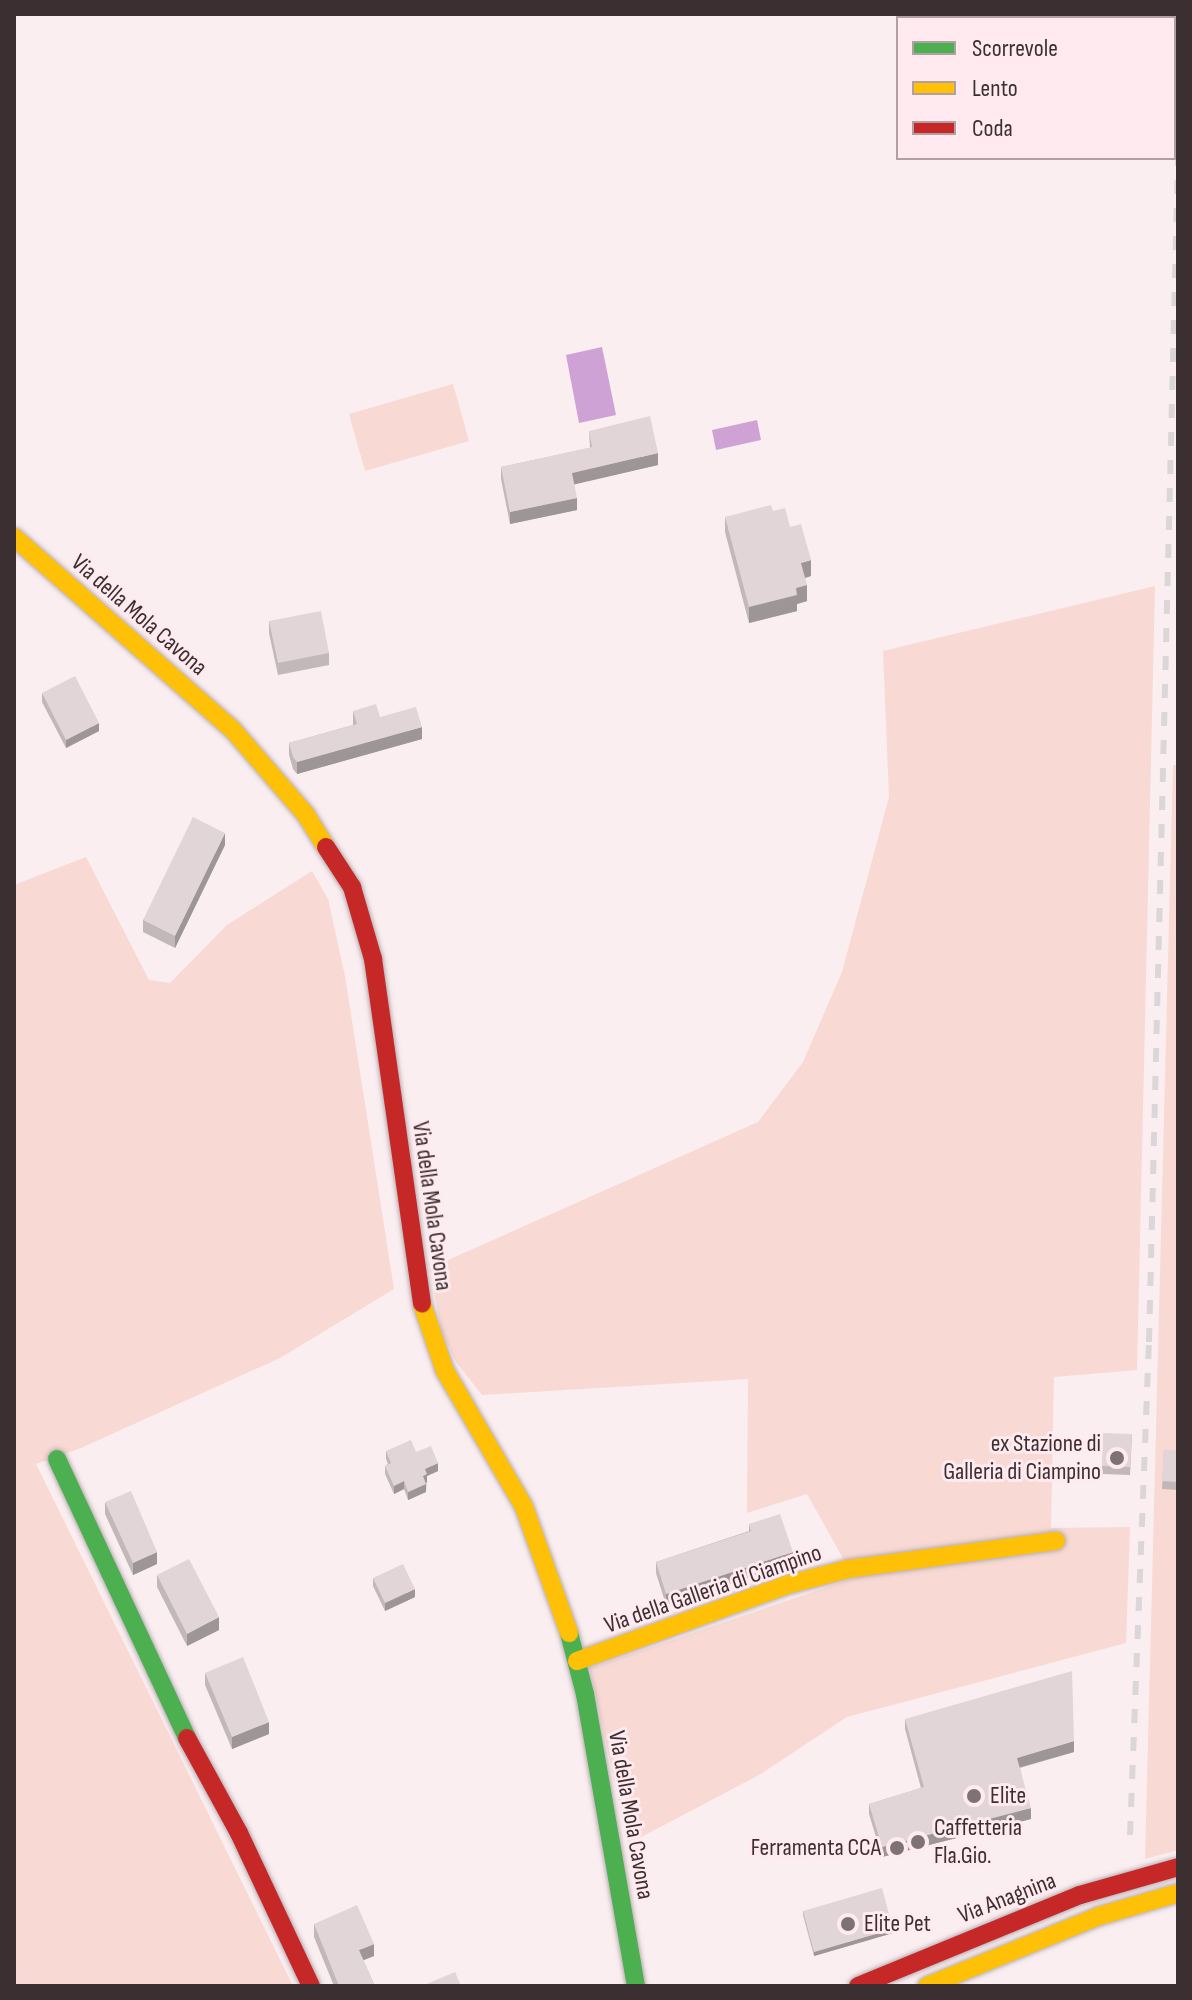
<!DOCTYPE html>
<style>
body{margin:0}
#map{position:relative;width:1192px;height:2000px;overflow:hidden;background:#faeef1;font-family:"Sofia Sans Condensed",sans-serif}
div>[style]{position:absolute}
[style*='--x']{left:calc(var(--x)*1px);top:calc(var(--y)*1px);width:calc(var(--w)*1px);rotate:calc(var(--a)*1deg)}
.green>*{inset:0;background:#f9d9d3}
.water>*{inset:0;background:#cfa2d6}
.roads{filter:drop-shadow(0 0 2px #b9aeb1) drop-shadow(0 0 2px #b9aeb1)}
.fast>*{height:18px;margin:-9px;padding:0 9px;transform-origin:9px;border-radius:9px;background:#4caf50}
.slow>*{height:18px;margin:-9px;padding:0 9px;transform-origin:9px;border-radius:9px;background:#ffc107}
.jam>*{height:18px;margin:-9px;padding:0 9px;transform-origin:9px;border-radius:9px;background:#c62828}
.rail>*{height:6px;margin-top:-3px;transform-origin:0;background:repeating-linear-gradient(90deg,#dbd7d8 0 14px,transparent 0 28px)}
.wall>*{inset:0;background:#c2b7b9}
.shaded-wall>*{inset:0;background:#9e9596}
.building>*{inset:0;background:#e1d5d7}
.dots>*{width:22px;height:22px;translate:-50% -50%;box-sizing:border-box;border:4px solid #feeaef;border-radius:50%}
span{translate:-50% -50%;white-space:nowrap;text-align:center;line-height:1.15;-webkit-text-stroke:6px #feeaef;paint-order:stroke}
.street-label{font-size:24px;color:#3b2f32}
.poi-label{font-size:24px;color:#3b2f32}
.right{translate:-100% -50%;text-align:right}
.left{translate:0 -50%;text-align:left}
.frame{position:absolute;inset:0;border:16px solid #3b2f32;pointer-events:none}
.legend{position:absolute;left:896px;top:16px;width:280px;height:144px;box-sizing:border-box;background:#feeaef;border:2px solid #b09fa3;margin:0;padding:10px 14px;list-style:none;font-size:24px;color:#3b2f32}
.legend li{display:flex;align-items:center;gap:16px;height:40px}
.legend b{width:40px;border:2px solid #b09fa3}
</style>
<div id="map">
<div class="green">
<i style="clip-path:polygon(453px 384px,469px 441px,365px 471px,349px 414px)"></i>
<i style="clip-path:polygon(1155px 586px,1137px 1370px,1054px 1377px,1051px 1528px,1130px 1527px,1126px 1643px,847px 1717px,759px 1775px,628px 1844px,590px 1668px,854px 1578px,807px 1494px,747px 1513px,748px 1379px,482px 1395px,456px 1362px,441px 1330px,430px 1268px,758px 1122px,803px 1062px,842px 972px,889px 797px,883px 651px)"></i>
<i style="clip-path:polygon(1173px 765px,1178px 765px,1178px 1850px,1145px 1859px)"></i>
<i style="clip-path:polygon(86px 857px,149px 980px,170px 983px,227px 925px,312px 871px,328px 899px,345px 976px,394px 1289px,280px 1358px,81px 1448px,36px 1464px,293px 1986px,14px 1986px,14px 885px)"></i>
</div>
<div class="water">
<i style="clip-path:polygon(602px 347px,616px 415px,579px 423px,566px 355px)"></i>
<i style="clip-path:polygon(757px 420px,761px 440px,716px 450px,712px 430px)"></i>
</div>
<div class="roads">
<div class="fast">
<i style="--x:57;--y:1459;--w:308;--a:65"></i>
<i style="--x:569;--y:1633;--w:63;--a:75.3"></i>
<i style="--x:585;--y:1694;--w:296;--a:80.1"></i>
</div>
<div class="slow">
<i style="--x:14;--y:537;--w:292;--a:41.4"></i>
<i style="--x:233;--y:730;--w:112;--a:49.3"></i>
<i style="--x:306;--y:815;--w:38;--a:58"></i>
<i style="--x:422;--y:1304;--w:71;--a:71.1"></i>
<i style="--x:445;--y:1371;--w:157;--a:59.8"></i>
<i style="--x:524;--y:1507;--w:134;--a:70.3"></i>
<i style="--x:577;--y:1661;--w:226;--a:-19.9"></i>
<i style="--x:790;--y:1584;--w:60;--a:-14.5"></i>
<i style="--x:848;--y:1569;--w:210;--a:-7.7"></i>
<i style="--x:927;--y:1986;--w:186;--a:-22.1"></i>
<i style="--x:1099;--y:1916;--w:82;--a:-16.2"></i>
</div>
<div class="jam">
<i style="--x:326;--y:847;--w:48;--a:57"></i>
<i style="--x:352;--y:887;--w:75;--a:73.7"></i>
<i style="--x:373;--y:959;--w:348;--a:81.9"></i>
<i style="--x:187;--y:1738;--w:108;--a:61.3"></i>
<i style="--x:239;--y:1833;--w:169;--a:64.8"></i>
<i style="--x:858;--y:1986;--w:240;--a:-22.3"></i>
<i style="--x:1080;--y:1895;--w:102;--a:-15.9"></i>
</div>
</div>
<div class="rail">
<i style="--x:1130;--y:1835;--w:493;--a:-87.8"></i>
<i style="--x:1149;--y:1342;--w:1187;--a:-88.6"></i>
</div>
<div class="wall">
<i style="clip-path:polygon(589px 431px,658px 465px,574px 484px,577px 510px,510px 524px,501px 479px,501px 467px,590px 448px)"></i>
<i style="clip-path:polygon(773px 511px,790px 527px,811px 576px,805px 578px,807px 601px,797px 604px,797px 611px,749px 623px,725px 532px,725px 517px)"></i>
<i style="clip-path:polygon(269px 621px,329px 653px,329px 665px,278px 675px,269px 633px)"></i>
<i style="clip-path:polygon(42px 693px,99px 731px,66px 748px,42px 702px)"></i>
<i style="clip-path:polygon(353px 711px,380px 717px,422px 739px,297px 774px,293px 769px,289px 755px,289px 743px,353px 725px)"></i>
<i style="clip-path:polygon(225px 845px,175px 948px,143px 932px,143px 920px)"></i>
<i style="clip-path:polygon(1132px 1434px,1130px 1475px,1102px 1474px,1102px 1466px)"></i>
<i style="clip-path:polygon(1164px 1450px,1178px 1450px,1178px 1490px,1162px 1489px)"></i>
<i style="clip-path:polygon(386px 1451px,416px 1452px,438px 1471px,427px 1476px,426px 1492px,408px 1500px,404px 1489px,394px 1494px,385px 1474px,385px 1466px,388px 1464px,386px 1459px)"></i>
<i style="clip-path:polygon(105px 1502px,157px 1564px,133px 1575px,105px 1514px)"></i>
<i style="clip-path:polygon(749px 1524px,793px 1563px,666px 1605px,656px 1573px,656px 1562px,749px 1531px)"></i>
<i style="clip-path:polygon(157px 1575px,219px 1630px,187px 1646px,157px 1587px)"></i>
<i style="clip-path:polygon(373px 1578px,415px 1597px,385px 1611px,373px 1586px)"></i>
<i style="clip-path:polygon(205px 1673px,269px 1734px,232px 1749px,205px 1685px)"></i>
<i style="clip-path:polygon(905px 1719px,1074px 1752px,1020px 1768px,1031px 1819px,882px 1857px,869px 1814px,869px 1804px,921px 1788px,905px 1729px)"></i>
<i style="clip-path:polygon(803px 1911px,893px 1933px,814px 1956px,803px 1915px)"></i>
<i style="clip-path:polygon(314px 1924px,374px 1956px,363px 1960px,375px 1986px,334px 1986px,314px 1937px)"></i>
</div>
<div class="shaded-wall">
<i style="clip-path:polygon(658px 453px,658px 465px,572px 485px,572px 473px)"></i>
<i style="clip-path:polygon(577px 498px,577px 510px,510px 524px,510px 512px)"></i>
<i style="clip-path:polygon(811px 560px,811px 576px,801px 579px,801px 563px)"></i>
<i style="clip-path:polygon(807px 585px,807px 601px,797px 604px,797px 611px,749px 623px,749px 607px,796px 588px)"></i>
<i style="clip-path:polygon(99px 723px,99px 731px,66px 748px,66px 740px)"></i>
<i style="clip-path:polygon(422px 727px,422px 739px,297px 774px,297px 762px)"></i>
<i style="clip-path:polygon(225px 833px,225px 845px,175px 948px,175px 936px)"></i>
<i style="clip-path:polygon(438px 1463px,438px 1471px,427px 1476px,427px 1482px,423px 1485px,423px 1476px,425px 1469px)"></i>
<i style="clip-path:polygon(404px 1481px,404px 1489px,394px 1494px,394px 1486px)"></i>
<i style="clip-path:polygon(426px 1484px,426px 1492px,408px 1500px,408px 1492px)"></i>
<i style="clip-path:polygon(157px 1552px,157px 1564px,133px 1575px,133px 1563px)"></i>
<i style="clip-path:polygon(793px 1552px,793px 1563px,666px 1605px,666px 1594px)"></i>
<i style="clip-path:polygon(415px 1589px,415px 1597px,385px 1611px,385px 1603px)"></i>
<i style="clip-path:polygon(219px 1617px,219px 1630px,187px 1646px,187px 1634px)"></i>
<i style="clip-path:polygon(269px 1722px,269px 1734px,232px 1749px,232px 1737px)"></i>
<i style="clip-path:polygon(1074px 1741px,1074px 1752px,1017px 1768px,1017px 1758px)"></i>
<i style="clip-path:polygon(1031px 1808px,1031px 1819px,882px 1857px,882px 1847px)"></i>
<i style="clip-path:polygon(893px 1929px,893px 1933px,814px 1956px,814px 1952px)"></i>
<i style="clip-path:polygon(374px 1944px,374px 1956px,359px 1962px,359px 1950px)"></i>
</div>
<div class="building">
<i style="clip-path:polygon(650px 416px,658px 453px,572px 473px,577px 498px,510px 512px,501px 467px,592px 447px,589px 431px)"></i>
<i style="clip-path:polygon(771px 505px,773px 511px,785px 508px,790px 527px,801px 524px,811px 560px,801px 563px,807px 585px,796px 588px,797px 595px,749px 607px,725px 517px)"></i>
<i style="clip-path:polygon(321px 611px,329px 653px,278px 663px,269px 621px)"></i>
<i style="clip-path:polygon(75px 676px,99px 723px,66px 740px,42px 693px)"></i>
<i style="clip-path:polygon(376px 704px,380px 717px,416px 707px,422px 727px,297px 762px,293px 757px,289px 743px,357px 724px,353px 711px)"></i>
<i style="clip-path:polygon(193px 817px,225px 833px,175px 936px,143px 920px)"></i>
<i style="clip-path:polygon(1103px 1433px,1132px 1434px,1130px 1467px,1102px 1466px)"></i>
<i style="clip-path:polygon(411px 1440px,416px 1452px,431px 1446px,438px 1463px,425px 1469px,427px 1474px,423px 1476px,426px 1484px,408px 1492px,404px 1481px,394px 1486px,385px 1466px,391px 1463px,386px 1451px)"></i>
<i style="clip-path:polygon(1164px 1450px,1178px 1450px,1178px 1482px,1162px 1481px)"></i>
<i style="clip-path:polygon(131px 1491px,157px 1552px,133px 1563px,105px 1502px)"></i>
<i style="clip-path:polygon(780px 1514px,793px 1552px,666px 1594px,656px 1562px,751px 1531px,749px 1524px)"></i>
<i style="clip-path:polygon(189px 1559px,219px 1617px,187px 1634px,157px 1575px)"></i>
<i style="clip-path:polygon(403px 1564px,415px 1589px,385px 1603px,373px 1578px)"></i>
<i style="clip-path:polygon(243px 1657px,269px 1722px,232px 1737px,205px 1673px)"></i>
<i style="clip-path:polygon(1072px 1671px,1074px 1741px,1017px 1758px,1031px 1808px,882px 1847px,869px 1804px,924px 1787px,905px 1719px)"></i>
<i style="clip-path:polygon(882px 1888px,893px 1929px,814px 1952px,803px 1911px)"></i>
<i style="clip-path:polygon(357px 1905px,374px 1944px,359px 1950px,375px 1986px,339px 1986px,314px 1924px)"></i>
<i style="clip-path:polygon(455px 1972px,461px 1986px,422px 1986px)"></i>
</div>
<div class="dots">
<i style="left:1117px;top:1458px;background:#7e7275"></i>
<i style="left:974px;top:1796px;background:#7e7275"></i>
<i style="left:918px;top:1842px;background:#7e7275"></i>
<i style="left:897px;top:1848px;background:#7e7275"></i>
<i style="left:848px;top:1924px;background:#7e7275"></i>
</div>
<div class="street-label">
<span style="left:139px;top:615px;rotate:41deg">Via della Mola Cavona</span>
<span style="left:432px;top:1206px;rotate:82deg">Via della Mola Cavona</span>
<span style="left:713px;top:1589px;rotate:-19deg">Via della Galleria di Ciampino</span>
<span style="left:631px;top:1815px;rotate:80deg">Via della Mola Cavona</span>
<span style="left:1007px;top:1898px;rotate:-21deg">Via Anagnina</span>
</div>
<div class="poi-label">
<span class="right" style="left:1101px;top:1458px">ex Stazione di<br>Galleria di Ciampino</span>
<span class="left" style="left:990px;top:1796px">Elite</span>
<span class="left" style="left:934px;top:1842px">Caffetteria<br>Fla.Gio.</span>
<span class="right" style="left:881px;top:1848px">Ferramenta CCA</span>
<span class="left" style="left:864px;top:1924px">Elite Pet</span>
</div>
<div class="frame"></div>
<ul class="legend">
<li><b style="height:10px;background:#4caf50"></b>Scorrevole</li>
<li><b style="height:10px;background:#ffc107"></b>Lento</li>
<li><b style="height:10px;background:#c62828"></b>Coda</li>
</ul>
</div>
